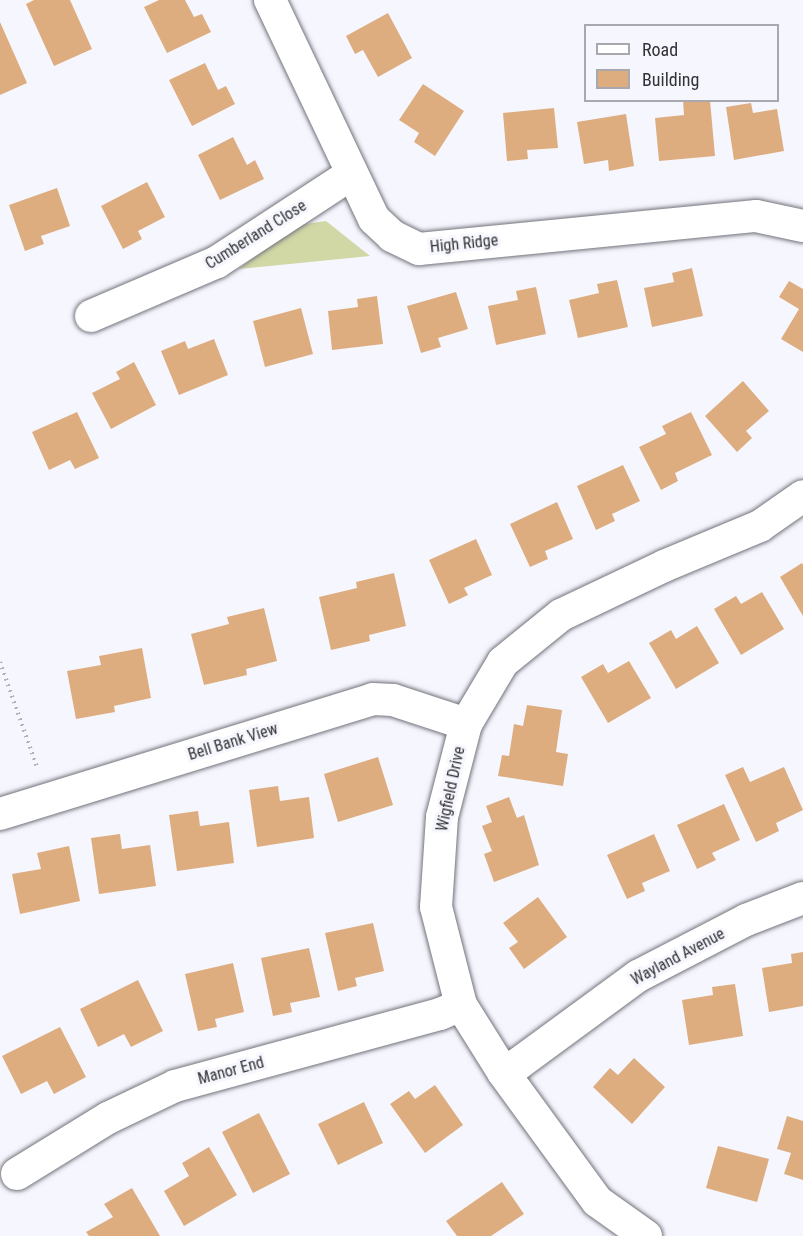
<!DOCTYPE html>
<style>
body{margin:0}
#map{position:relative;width:803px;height:1236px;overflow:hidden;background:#f6f6fe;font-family:"Roboto Condensed",sans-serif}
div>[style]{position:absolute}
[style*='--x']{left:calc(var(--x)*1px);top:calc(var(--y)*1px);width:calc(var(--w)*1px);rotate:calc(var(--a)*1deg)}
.green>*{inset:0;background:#d2d7a6}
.building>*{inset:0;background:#ddad80}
.path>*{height:4px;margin-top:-2px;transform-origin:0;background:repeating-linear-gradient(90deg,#b0b0b6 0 1.5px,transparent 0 6px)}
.roads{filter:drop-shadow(0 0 2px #73737c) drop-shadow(0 0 2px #73737c)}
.minor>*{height:32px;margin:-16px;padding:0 16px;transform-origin:16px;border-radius:16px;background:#fff}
span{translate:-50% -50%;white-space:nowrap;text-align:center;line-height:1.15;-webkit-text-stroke:6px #f6f6fe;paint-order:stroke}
.street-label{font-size:16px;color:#323236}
.legend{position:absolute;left:584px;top:24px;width:195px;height:78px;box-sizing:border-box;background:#f6f6fe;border:2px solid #a8a8ae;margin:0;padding:8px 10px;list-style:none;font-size:18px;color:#323236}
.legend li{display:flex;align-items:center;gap:12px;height:30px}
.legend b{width:30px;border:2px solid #a8a8ae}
</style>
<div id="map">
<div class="green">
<i style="clip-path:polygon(326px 221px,370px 256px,239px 269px,298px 225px)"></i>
</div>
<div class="building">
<i style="clip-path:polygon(34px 0,70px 0,92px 49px,54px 66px,26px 4px)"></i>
<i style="clip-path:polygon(159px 0,185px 0,194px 17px,202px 14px,211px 32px,167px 53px,144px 7px)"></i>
<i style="clip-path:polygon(388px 13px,412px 58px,378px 77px,363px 50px,355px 54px,346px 36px)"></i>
<i style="clip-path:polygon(0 22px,27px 83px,0 95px)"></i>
<i style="clip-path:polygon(205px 63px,218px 90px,226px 86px,235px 104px,192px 126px,169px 80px)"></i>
<i style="clip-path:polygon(423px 84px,464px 111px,435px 156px,414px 142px,419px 133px,399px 120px)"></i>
<i style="clip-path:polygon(683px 100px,710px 100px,715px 156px,659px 161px,655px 118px,684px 115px)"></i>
<i style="clip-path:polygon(751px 103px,753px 113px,777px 109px,784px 151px,734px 160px,726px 107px)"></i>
<i style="clip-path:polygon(554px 108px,558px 148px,527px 150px,528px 159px,507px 161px,503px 113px)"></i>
<i style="clip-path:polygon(626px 114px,634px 166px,609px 171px,608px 160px,584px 164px,577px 122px)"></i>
<i style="clip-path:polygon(233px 137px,247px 165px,255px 160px,264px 179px,220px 200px,198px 155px)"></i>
<i style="clip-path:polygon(147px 182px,165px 217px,138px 231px,142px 239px,123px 249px,101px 206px)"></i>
<i style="clip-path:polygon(57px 188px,70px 226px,41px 236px,44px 244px,25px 251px,9px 205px)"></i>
<i style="clip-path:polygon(692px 268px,703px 316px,652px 327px,644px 288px,674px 282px,672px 273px)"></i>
<i style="clip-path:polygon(617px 280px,628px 327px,578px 338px,569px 300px,599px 293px,597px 284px)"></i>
<i style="clip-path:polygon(789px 281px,803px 289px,803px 352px,781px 339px,799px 309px,779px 297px)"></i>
<i style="clip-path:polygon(536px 287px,546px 334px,496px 345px,488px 306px,518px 300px,516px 291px)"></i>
<i style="clip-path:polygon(456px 292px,468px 329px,438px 338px,441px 347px,421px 353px,407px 306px)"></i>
<i style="clip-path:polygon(377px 296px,383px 344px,332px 350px,328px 311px,358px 307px,357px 299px)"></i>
<i style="clip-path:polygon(301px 308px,313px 354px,265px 367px,253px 321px)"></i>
<i style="clip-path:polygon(214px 339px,228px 375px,179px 395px,161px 351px,185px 341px,188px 349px)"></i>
<i style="clip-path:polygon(134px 362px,156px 405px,111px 429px,92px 393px,120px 379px,116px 372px)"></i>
<i style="clip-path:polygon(743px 381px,769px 411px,746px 431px,752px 438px,737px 452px,705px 416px)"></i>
<i style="clip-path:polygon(77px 412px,99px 458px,75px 469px,70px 460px,49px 470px,32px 432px)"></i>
<i style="clip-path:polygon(691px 412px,712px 455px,675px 473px,678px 481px,661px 490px,639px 447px,666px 434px,662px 426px)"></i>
<i style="clip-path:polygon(623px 465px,640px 501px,612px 514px,615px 521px,596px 530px,577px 486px)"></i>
<i style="clip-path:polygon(557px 502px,573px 539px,545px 551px,548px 559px,530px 567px,510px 524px)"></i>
<i style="clip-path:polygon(476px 539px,492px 575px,464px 588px,468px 595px,449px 604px,429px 560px)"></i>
<i style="clip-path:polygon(802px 563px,803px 565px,803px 616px,780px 577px)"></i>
<i style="clip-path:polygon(394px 573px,406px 626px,369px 635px,370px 641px,331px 650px,319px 597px,357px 588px,356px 582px)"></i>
<i style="clip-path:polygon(762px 592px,784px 629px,741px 655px,714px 609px,736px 596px,741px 604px)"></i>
<i style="clip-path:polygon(264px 608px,277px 661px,246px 669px,247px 675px,204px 685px,191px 634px,229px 624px,227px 617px)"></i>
<i style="clip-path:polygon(697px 626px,719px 663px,676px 689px,649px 643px,671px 630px,676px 639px)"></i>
<i style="clip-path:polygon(142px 648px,151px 698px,114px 706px,115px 712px,76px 719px,67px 671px,101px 665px,99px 656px)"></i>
<i style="clip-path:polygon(629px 661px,651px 698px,608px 723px,581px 677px,603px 664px,608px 673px)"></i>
<i style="clip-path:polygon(527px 705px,562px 710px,556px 752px,568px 754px,563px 786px,498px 776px,502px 755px,509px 756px,514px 724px,523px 726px)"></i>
<i style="clip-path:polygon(378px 757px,393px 805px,338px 822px,324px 774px)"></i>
<i style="clip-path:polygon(743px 767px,750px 782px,784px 767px,803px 810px,776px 823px,779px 831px,756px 842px,725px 775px)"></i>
<i style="clip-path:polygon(278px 786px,280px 801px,309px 797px,314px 838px,257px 847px,249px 790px)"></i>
<i style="clip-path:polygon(509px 797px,517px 818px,524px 815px,539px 865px,494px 882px,484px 854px,492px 851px,482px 826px,492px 822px,486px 806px)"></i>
<i style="clip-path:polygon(724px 804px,740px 840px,712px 853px,716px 860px,697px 869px,677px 825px)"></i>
<i style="clip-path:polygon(198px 811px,200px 826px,229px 822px,234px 863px,177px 871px,169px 815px)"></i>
<i style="clip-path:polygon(120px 834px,122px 849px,150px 845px,156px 886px,99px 894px,91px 838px)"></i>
<i style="clip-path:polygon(654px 834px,670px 871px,642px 883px,645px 891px,627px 899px,607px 855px)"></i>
<i style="clip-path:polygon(69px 846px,80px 901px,20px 914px,12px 874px,41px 869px,37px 853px)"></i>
<i style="clip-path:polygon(538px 897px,567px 937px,524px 969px,509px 948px,518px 942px,503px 923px)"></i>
<i style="clip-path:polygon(373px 923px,384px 971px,355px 978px,357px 986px,338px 991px,325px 933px)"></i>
<i style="clip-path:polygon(309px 948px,320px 997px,290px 1003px,292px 1012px,273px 1016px,261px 958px)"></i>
<i style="clip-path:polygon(803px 952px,803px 1006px,769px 1012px,762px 968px,792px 963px,791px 954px)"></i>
<i style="clip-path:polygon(233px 963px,244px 1012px,215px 1019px,217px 1027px,198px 1031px,185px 974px)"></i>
<i style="clip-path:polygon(138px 980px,163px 1031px,131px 1047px,124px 1034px,98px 1047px,80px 1009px)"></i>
<i style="clip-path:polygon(735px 984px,743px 1036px,689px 1045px,682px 1000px,713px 995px,712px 987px)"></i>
<i style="clip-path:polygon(60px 1027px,86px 1077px,54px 1094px,47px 1081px,21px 1094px,2px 1056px)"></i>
<i style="clip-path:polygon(634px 1058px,665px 1087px,632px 1124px,593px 1087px,610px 1068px,618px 1075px)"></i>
<i style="clip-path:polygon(435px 1085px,463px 1125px,425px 1153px,390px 1104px,409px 1091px,415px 1099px)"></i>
<i style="clip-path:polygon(364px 1102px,383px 1143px,338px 1165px,318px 1124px)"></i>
<i style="clip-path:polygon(259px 1113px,290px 1174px,253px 1193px,222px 1132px)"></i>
<i style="clip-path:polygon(787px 1116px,803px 1121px,803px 1180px,784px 1174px,791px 1153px,777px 1149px)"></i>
<i style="clip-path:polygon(718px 1146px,769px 1159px,757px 1202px,706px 1188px)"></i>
<i style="clip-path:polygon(209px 1147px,237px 1195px,184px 1226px,164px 1191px,189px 1176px,182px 1163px)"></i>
<i style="clip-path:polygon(502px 1182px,524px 1214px,491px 1236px,457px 1236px,446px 1221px)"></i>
<i style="clip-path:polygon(132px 1188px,160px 1236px,89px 1236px,86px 1232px,113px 1217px,104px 1204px)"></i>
</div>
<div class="path">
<i style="--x:0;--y:662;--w:111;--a:70.6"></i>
</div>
<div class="roads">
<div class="minor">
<i style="--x:270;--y:0;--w:242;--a:64.6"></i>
<i style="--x:374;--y:219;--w:25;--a:43"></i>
<i style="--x:392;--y:236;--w:30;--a:26"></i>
<i style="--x:419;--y:249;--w:339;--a:-5.6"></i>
<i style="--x:756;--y:216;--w:48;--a:12"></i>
<i style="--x:91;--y:316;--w:137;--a:-23.2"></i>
<i style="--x:217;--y:262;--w:159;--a:-33.2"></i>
<i style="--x:0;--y:814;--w:390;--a:-17.1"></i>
<i style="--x:373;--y:699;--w:20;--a:3"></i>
<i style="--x:393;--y:700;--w:77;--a:18.2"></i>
<i style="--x:503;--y:1072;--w:17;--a:-28"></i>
<i style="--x:518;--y:1064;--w:149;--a:-36.3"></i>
<i style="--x:638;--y:976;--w:122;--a:-27.4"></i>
<i style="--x:746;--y:920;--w:61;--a:-21.1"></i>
<i style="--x:17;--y:1174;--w:107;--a:-31.6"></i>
<i style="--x:108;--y:1118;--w:74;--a:-25.5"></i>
<i style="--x:175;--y:1086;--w:275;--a:-15.2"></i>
<i style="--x:440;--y:1014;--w:23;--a:-23"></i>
<i style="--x:646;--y:1236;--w:60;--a:-144.5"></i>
<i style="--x:597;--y:1201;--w:160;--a:-126.1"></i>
<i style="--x:503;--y:1072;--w:79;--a:-122.1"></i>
<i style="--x:461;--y:1005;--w:101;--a:-104.3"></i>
<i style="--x:436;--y:907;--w:90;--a:-86.2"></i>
<i style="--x:442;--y:817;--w:96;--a:-75.5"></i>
<i style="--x:466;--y:724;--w:72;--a:-59.2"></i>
<i style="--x:503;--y:662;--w:75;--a:-39"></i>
<i style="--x:561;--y:615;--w:114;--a:-25.4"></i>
<i style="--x:664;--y:566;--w:104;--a:-22.6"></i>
<i style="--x:760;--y:526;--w:52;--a:-34.9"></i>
</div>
</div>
<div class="street-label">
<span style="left:256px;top:235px;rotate:-32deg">Cumberland Close</span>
<span style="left:464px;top:244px;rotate:-6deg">High Ridge</span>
<span style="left:233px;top:742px;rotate:-17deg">Bell Bank View</span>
<span style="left:451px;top:789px;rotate:-78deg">Wigfield Drive</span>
<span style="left:678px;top:957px;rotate:-28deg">Wayland Avenue</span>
<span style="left:231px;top:1071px;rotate:-15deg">Manor End</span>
</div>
<ul class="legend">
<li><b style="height:8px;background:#fff"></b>Road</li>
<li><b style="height:16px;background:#ddad80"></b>Building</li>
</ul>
</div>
